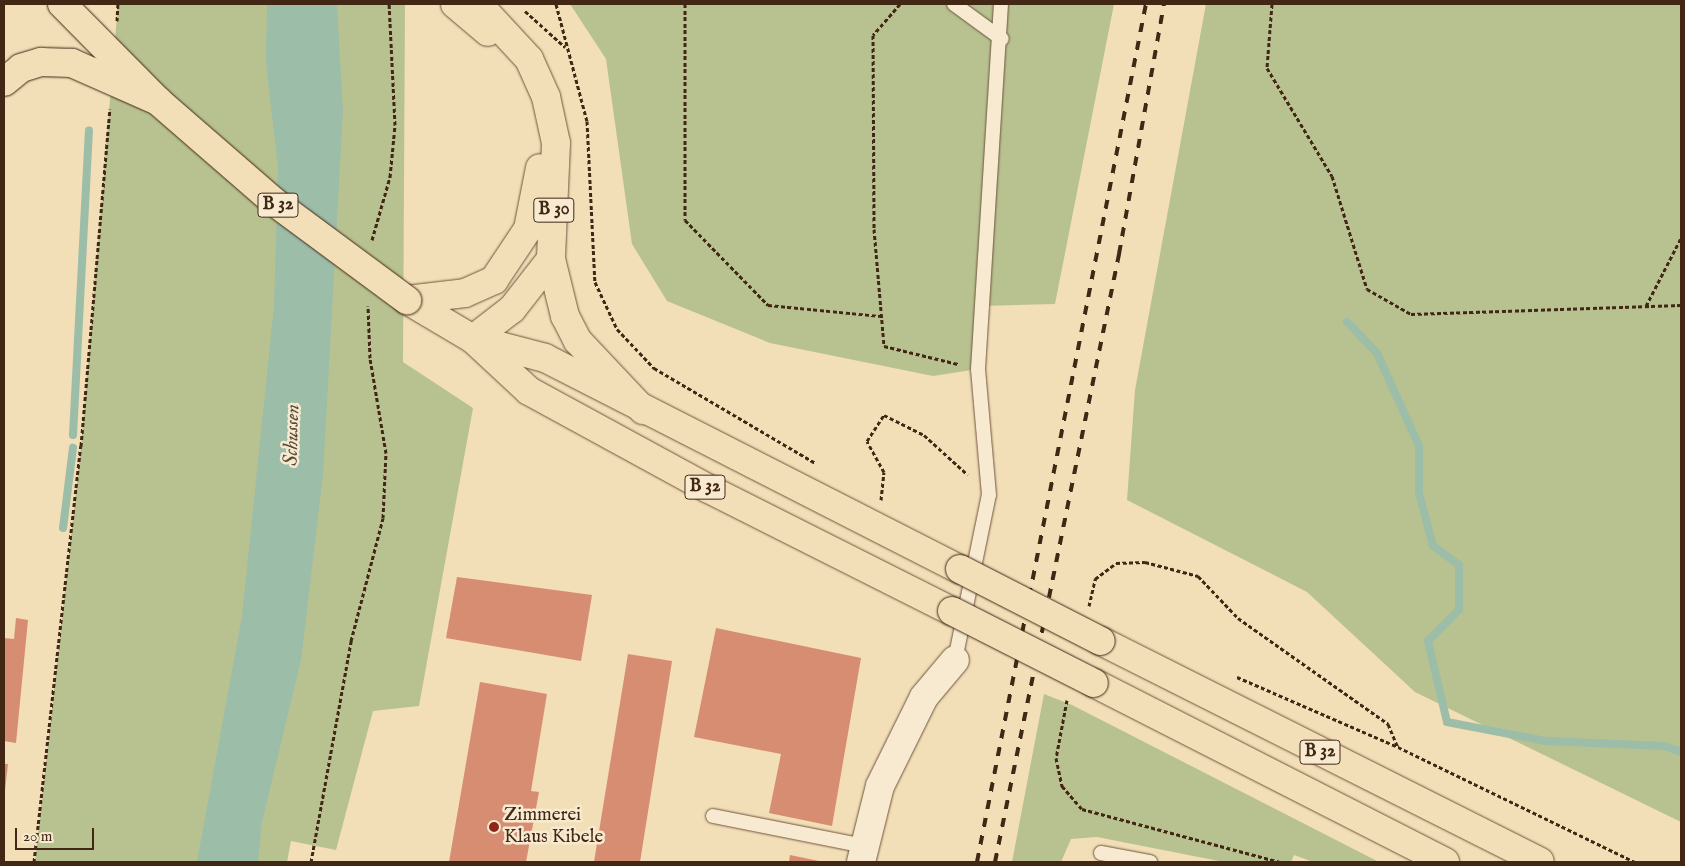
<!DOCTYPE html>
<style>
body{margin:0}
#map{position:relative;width:1685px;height:866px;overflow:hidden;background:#f2deb7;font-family:"IM FELL English",serif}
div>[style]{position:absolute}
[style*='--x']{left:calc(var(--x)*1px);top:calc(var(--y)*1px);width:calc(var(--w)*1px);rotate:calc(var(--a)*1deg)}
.green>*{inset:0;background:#b8c290}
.water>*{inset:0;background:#9cbda8}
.stream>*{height:8px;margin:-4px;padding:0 4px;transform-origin:4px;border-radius:4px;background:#9cbda8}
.building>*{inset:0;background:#d68d72}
.path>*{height:3px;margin-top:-1.5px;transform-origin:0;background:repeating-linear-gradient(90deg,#422715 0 4px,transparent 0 6.5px)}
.roads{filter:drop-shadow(0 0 1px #6e553e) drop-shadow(0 0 1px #6e553e)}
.lane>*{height:14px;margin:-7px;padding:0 7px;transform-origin:7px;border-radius:7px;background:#f7ead0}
.street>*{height:28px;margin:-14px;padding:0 14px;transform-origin:14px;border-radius:14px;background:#f7ead0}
.primary>*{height:28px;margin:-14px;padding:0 14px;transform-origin:14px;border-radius:14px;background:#f2deb7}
.highway>*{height:28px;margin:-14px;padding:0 14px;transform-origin:14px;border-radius:14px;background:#f2deb7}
.rail>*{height:4px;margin-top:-2px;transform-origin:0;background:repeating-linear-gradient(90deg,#422715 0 9px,transparent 0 18px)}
.bridges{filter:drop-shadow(0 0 1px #422715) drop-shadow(0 0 1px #422715)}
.primary-bridge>*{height:28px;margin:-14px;padding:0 14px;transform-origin:14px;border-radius:14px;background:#f2deb7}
.highway-bridge>*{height:28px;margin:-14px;padding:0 14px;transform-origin:14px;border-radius:14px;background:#f2deb7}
.dots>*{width:14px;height:14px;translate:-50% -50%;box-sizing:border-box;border:2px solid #f7ead0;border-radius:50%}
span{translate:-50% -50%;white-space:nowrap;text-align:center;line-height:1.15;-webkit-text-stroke:5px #f7ead0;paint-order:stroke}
.shield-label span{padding:1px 4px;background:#f7ead0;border:1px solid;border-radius:4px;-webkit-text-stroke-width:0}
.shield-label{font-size:18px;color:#422715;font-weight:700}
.poi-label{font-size:19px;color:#422715}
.left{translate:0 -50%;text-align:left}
.water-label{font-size:20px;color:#584c3a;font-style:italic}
.frame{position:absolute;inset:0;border:5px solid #422715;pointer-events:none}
.scale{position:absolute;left:15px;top:828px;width:79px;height:22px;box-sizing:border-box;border:2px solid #422715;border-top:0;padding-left:6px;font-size:15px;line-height:18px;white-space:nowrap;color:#422715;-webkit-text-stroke:4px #f7ead0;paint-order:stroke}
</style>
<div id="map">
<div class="green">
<i style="clip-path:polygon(118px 4px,405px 4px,403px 362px,473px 408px,419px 706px,373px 711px,336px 850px,291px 841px,287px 862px,35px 862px,81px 446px)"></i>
<i style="clip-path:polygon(570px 4px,1114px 4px,1055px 304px,984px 306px,978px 369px,933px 376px,770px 343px,667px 301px,632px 244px,606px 59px)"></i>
<i style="clip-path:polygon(1206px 4px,1681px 4px,1681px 822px,1415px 692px,1307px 592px,1127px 500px,1135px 390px)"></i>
<i style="clip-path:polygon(1044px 694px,1072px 705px,1379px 862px,1313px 862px,1294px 855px,1291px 862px,1224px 862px,1097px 837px,1071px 839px,1061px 862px,1012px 862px)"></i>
</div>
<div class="water">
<i style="clip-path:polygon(267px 4px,337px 4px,343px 111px,323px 475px,301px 660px,262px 822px,258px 862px,197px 862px,242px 616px,274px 306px,278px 167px,266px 63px)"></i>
</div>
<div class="stream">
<i style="--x:1347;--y:322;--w:43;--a:45.9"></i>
<i style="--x:1377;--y:353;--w:102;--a:65.7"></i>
<i style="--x:1419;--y:446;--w:47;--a:90"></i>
<i style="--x:1419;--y:493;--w:55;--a:75.2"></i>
<i style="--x:1433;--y:546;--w:32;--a:36"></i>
<i style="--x:1459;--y:565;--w:45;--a:90"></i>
<i style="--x:1459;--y:610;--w:44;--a:135"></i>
<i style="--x:1428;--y:641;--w:83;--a:76.8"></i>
<i style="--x:1447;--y:722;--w:101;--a:10.9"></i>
<i style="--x:1546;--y:741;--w:118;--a:2.4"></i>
<i style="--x:1664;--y:746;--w:18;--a:19"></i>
<i style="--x:73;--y:435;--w:305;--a:-87"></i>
<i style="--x:63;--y:528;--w:81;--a:-82.9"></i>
</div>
<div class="building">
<i style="clip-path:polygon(457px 577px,592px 595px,581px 661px,446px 638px)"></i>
<i style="clip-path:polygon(16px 618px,28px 620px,16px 743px,4px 741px,4px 638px,14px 639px)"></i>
<i style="clip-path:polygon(716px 628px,861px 658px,832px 826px,769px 813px,781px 754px,694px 737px)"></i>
<i style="clip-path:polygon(628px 654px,672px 661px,640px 862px,594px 862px)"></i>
<i style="clip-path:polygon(480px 682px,547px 694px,531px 791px,539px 792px,526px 862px,449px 862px)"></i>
<i style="clip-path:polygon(4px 764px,8px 764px,5px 790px,4px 790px)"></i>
<i style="clip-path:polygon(790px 855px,819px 861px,819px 862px,789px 862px)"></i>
</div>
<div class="path">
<i style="--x:556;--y:4;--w:121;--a:75.2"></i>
<i style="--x:587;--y:121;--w:161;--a:87.2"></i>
<i style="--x:595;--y:282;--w:52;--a:64.9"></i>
<i style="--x:617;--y:329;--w:54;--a:46.5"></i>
<i style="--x:654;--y:368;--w:187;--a:30.5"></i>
<i style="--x:685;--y:4;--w:216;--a:90"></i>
<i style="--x:685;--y:220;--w:119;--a:45.7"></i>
<i style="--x:768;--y:305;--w:114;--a:5.6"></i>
<i style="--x:900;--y:4;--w:41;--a:131.1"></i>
<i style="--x:873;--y:35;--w:194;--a:89.7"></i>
<i style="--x:874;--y:229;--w:117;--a:85.1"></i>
<i style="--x:884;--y:346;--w:76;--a:13.7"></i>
<i style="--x:1272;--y:4;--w:64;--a:94.5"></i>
<i style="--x:1267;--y:68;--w:126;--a:59"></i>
<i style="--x:1332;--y:176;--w:118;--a:72.8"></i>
<i style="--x:1367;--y:289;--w:51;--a:29.6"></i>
<i style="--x:1411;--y:314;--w:270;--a:-1.9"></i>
<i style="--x:525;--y:11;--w:54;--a:42"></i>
<i style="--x:117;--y:21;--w:17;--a:-87"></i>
<i style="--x:372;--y:240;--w:66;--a:-74.1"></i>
<i style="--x:390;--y:177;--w:52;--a:-84.5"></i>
<i style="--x:395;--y:125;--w:121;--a:-92.8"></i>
<i style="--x:1646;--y:306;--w:76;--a:-62.8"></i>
<i style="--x:881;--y:500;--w:28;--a:-84"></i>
<i style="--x:884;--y:472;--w:35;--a:-119"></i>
<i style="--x:867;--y:441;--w:31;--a:-57"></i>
<i style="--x:884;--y:415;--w:45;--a:26.6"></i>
<i style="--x:924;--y:435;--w:59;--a:42.3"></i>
<i style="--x:1089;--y:606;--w:28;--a:-77"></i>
<i style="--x:1095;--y:579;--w:26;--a:-37"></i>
<i style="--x:1116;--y:563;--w:29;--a:-2"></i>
<i style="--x:1145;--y:562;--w:55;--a:14.8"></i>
<i style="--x:1198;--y:576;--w:58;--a:46.4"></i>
<i style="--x:1238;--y:618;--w:184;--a:35.2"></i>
<i style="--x:1388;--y:724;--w:25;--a:67"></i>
<i style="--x:1237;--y:677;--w:176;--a:23.5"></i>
<i style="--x:1398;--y:747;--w:263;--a:25.9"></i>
<i style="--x:1067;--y:700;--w:59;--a:100.7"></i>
<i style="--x:1056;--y:758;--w:29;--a:78"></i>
<i style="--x:1062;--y:786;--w:30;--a:49"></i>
<i style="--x:1082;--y:809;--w:205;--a:15"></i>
<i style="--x:34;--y:862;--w:419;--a:-83.6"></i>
<i style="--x:81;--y:446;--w:338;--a:-85.1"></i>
<i style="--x:311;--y:862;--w:225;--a:-79.7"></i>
<i style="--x:351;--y:641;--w:127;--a:-75.4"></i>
<i style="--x:383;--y:518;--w:65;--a:-87.4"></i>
<i style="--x:386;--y:453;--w:96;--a:-99.6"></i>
<i style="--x:370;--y:358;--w:52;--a:-92.2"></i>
</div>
<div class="roads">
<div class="lane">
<i style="--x:954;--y:4;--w:59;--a:36.1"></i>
<i style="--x:955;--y:660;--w:168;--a:-78.4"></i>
<i style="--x:989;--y:495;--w:126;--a:-95"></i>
<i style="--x:978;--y:369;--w:366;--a:-86.4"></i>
<i style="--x:713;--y:816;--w:155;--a:11.2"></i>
<i style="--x:1101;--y:853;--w:50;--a:10.4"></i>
</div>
<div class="street">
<i style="--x:861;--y:862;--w:78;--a:-76"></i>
<i style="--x:880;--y:786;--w:99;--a:-63.7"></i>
<i style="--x:924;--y:697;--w:48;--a:-50"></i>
</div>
<div class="primary">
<i style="--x:407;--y:300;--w:77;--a:30.6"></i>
<i style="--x:473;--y:339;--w:76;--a:42.9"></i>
<i style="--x:529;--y:391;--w:203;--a:28.6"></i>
<i style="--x:707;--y:488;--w:274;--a:26.7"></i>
<i style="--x:477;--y:340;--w:70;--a:14.8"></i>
<i style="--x:545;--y:358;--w:466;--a:27"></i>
<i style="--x:1101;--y:641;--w:491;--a:26.7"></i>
<i style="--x:1094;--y:683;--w:394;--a:27"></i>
</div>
<div class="highway">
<i style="--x:455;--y:4;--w:43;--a:40.3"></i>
<i style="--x:478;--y:4;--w:75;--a:47.2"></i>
<i style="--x:529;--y:59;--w:42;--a:65.9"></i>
<i style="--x:546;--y:97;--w:47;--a:77.7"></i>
<i style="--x:556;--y:143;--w:116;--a:92.5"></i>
<i style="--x:551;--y:259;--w:59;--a:76.2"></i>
<i style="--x:565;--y:316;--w:28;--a:63"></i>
<i style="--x:578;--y:341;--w:95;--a:46.7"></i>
<i style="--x:407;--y:300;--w:58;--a:-6.9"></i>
<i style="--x:465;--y:293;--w:32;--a:-24"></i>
<i style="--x:494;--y:280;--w:61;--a:-56.3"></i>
<i style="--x:528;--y:229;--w:62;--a:-78.9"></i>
<i style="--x:473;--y:339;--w:49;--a:-37.6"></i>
<i style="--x:512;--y:309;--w:63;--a:-52"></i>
</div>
</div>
<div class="rail">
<i style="--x:977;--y:862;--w:874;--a:-78.86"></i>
<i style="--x:995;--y:862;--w:621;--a:-78.47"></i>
<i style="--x:1119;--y:254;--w:254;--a:-79.8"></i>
</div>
<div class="bridges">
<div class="primary-bridge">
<i style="--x:62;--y:4;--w:136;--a:45.3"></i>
<i style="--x:158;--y:101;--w:152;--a:41"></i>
<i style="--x:273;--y:201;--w:167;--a:36.5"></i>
<i style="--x:960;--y:569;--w:158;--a:27.1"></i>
<i style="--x:952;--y:611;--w:159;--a:26.9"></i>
</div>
<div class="highway-bridge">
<i style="--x:4;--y:82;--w:22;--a:-39"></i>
<i style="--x:21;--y:68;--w:21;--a:-17"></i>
<i style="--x:41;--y:62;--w:31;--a:2"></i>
<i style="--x:72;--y:63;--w:94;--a:23.8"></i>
</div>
</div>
<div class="dots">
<i style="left:494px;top:827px;background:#8f2418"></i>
</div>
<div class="shield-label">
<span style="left:278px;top:205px">B 32</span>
<span style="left:554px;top:210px">B 30</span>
<span style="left:705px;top:487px">B 32</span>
<span style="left:1320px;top:752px">B 32</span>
</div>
<div class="poi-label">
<span class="left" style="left:504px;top:827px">Zimmerei<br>Klaus Kibele</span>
</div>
<div class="water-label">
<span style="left:292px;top:435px;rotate:-88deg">Schussen</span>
</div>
<div class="frame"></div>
<div class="scale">20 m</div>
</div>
